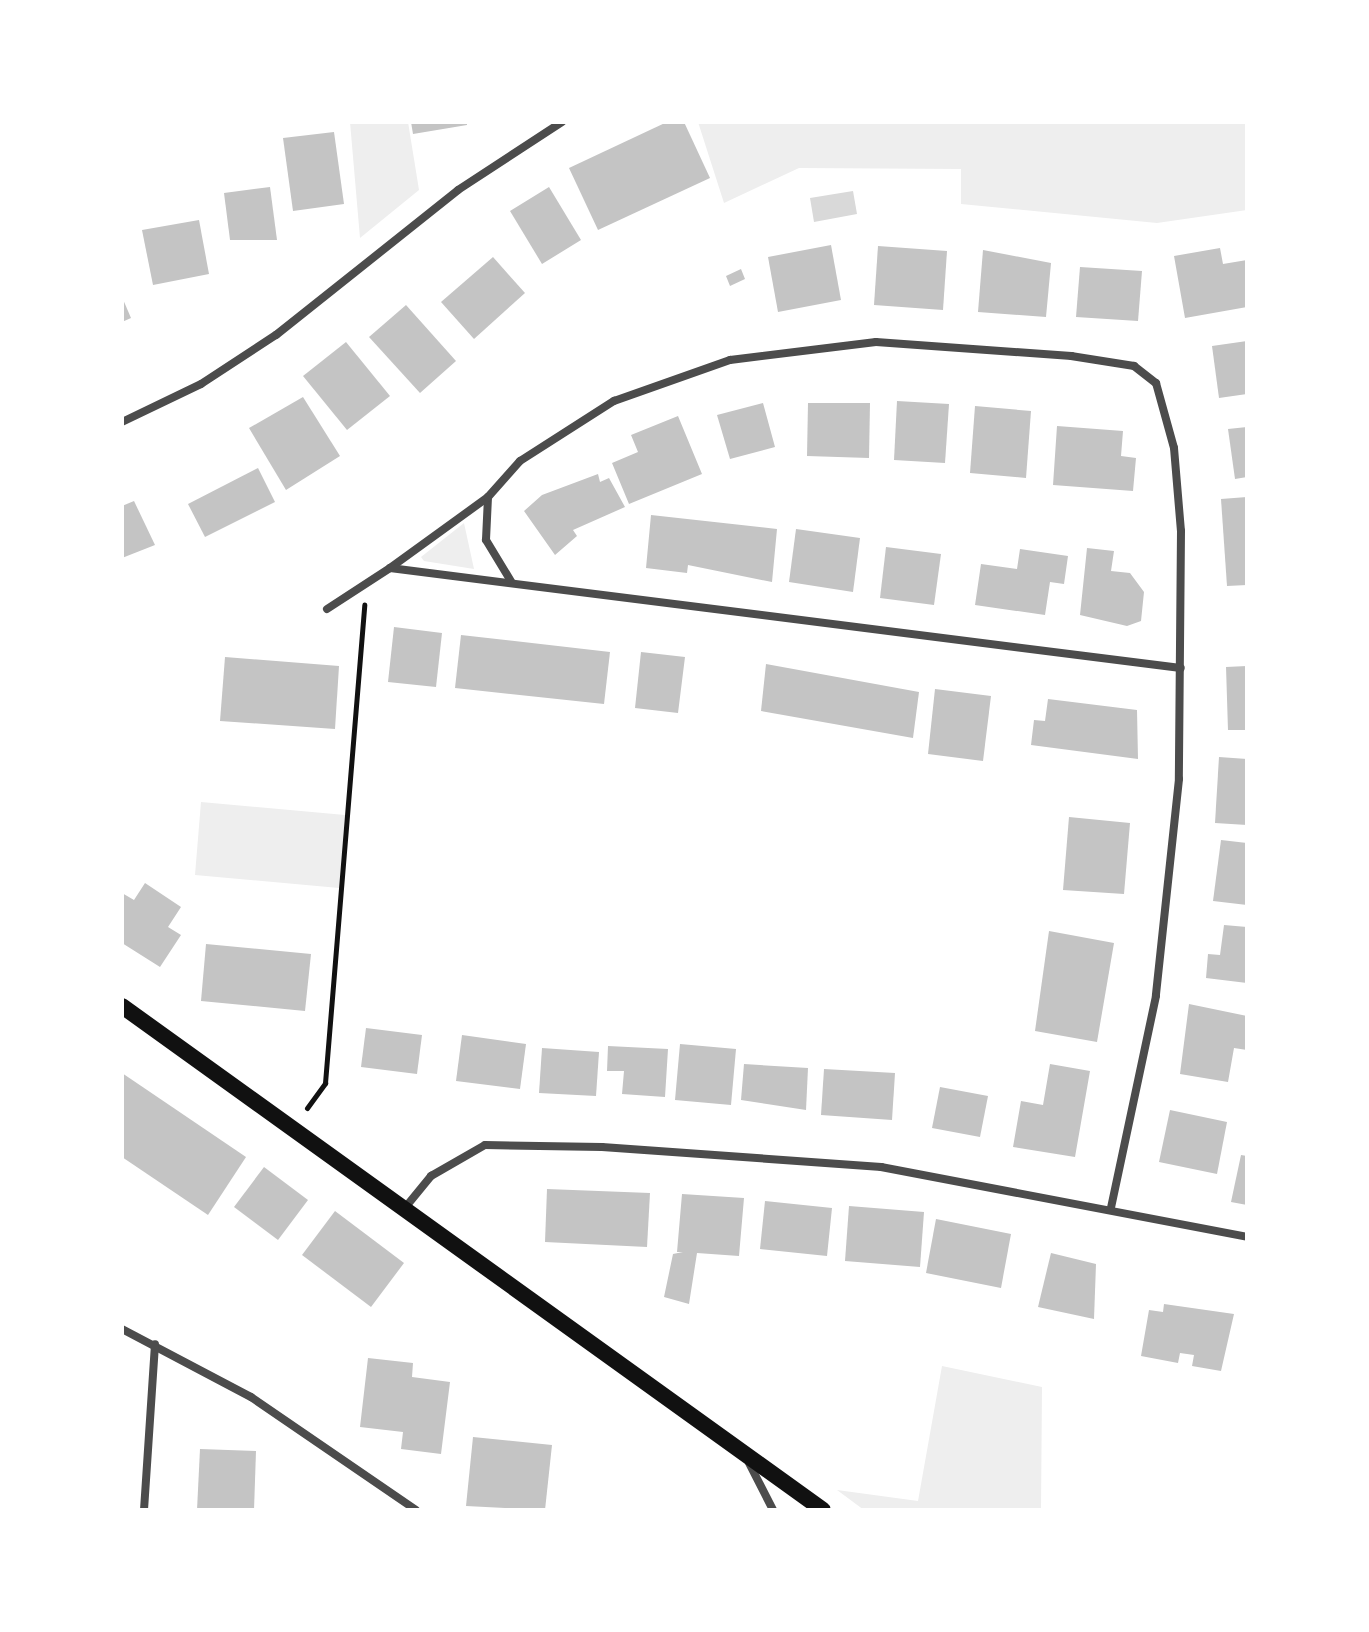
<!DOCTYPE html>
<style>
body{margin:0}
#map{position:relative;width:1369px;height:1632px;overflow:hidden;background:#fff;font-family:Signika,sans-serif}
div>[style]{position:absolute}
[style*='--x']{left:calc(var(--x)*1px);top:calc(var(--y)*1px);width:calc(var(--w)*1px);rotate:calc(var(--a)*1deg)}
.green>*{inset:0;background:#eee}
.water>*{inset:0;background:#d9d9d9}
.building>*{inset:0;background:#c4c4c4}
.path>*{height:5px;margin:-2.5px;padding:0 2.5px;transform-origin:2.5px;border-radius:2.5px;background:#111}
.minor>*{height:8px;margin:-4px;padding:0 4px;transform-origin:4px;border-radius:4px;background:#4c4c4c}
.secondary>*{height:16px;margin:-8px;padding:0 8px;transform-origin:8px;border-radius:8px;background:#111}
span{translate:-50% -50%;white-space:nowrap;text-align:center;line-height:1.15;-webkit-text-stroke:6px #fff;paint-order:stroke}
.frame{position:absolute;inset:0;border:124px solid #fff;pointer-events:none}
</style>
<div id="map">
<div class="green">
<i style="clip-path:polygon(350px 122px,408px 122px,419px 190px,360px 238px)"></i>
<i style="clip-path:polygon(698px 122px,1247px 122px,1247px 210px,1157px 223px,961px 204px,961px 169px,799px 168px,724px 203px)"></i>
<i style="clip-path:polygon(464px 523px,474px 569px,424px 561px,421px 557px)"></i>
<i style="clip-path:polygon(201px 802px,345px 815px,339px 888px,195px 875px)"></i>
<i style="clip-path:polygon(942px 1366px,1042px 1387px,1041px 1510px,864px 1510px,837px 1490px,918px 1501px)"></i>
</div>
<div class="water">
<i style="clip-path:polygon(853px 191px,857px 214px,814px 222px,810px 198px)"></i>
</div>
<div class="building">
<i style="clip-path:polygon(411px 122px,467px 122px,467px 125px,413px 134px)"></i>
<i style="clip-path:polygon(667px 122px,684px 122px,710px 178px,598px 230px,569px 168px)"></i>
<i style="clip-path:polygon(334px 132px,344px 204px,293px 211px,283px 138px)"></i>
<i style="clip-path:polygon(270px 187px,277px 240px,230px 240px,224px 193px)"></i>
<i style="clip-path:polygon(549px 187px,581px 240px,542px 264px,510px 211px)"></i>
<i style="clip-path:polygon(199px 220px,209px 274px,153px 285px,142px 230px)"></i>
<i style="clip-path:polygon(831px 245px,841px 300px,778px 312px,768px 257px)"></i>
<i style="clip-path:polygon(878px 246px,947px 251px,943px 310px,874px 305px)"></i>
<i style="clip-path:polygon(1220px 248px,1223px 264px,1247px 260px,1247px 307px,1185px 318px,1174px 256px)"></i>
<i style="clip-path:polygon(983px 250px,1051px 263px,1046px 317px,978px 312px)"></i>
<i style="clip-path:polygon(493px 257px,525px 293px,474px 339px,441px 302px)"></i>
<i style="clip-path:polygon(1080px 267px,1142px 271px,1138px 321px,1076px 317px)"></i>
<i style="clip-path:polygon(741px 269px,745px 279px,730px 286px,726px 276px)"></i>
<i style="clip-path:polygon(122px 297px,131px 318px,122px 322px)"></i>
<i style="clip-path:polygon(406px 305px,456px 361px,420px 393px,369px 337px)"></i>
<i style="clip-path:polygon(1247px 341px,1247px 394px,1219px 398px,1212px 346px)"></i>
<i style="clip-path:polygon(346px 342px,390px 396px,347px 430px,303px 376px)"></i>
<i style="clip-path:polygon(303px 397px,340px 456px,286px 490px,249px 428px)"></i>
<i style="clip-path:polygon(897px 401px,949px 404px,945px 463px,894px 460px)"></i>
<i style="clip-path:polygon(763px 403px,775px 447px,730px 459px,717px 415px)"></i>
<i style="clip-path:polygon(808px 403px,870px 403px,869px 458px,807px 456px)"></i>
<i style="clip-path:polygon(975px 406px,1031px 411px,1026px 478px,970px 473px)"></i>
<i style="clip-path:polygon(678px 416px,702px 474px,629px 504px,612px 463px,638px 452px,631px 435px)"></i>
<i style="clip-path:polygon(1057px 426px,1123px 431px,1121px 456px,1136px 458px,1133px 491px,1053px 485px)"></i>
<i style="clip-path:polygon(1247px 427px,1247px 477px,1235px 479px,1228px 429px)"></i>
<i style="clip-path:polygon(258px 468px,275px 502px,205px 537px,188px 504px)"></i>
<i style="clip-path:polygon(598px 474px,600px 482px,609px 478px,625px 507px,573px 530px,577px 536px,555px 555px,524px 511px,542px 495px)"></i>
<i style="clip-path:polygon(1247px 497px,1247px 585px,1227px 586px,1221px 499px)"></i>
<i style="clip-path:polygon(134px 501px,155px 545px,122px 558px,122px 506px)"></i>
<i style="clip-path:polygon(651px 515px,777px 529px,772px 582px,688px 565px,687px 573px,646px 568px)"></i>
<i style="clip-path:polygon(796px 529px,860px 538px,853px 592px,789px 582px)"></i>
<i style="clip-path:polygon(886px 547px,941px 554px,934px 605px,880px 598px)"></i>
<i style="clip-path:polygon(1087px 548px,1114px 551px,1111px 571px,1130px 573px,1144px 592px,1141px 621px,1127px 626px,1080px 615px)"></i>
<i style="clip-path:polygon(1020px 549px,1068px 556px,1064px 584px,1050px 582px,1045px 615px,975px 605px,981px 564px,1017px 569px)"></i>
<i style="clip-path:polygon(394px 627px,442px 633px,436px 687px,388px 682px)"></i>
<i style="clip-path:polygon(461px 635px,610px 652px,604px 704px,455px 688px)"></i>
<i style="clip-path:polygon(641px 652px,685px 657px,678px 713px,635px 708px)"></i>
<i style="clip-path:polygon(225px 657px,339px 666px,335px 729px,220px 721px)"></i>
<i style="clip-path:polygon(766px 664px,919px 692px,913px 738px,761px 711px)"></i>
<i style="clip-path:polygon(1247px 666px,1247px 730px,1228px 730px,1226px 667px)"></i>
<i style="clip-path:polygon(935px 689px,991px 696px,983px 761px,928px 754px)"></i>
<i style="clip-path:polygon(1048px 699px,1137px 710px,1138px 759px,1031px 745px,1034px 720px,1045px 721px)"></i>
<i style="clip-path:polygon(1219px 757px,1247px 759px,1247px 825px,1215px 823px)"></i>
<i style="clip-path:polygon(1069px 817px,1130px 823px,1124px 894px,1063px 890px)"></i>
<i style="clip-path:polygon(1221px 840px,1247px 843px,1247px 905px,1213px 901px)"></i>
<i style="clip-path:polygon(145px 883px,181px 907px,168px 927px,181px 935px,160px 967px,122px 943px,122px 893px,134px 900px)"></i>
<i style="clip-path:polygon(1224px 925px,1247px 927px,1247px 983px,1206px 978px,1208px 954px,1220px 955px)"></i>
<i style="clip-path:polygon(1049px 931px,1114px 943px,1097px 1042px,1035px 1031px)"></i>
<i style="clip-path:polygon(206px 944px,311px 954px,305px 1011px,201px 1001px)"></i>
<i style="clip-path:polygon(1189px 1004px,1247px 1016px,1247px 1050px,1234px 1048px,1228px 1082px,1180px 1074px)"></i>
<i style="clip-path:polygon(366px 1028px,422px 1035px,417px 1074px,361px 1067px)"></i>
<i style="clip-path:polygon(462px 1035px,526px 1044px,520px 1089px,456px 1081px)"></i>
<i style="clip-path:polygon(680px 1044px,736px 1049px,731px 1105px,675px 1100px)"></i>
<i style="clip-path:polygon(608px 1046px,668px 1049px,665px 1097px,622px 1094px,624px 1071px,607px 1071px)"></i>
<i style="clip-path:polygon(542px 1048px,599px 1052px,596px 1096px,539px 1093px)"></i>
<i style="clip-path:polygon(744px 1064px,808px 1068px,806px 1110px,741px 1100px)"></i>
<i style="clip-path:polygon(1050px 1064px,1090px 1071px,1075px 1157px,1013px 1147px,1021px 1101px,1043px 1105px)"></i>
<i style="clip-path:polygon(824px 1069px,895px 1073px,892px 1120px,821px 1115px)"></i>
<i style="clip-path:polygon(122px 1073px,246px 1157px,208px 1215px,122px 1157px)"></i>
<i style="clip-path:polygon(940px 1087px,988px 1096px,980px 1137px,932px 1128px)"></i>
<i style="clip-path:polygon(1170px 1110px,1227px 1122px,1217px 1174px,1159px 1162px)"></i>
<i style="clip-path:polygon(1241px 1155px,1247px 1156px,1247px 1205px,1231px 1202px)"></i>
<i style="clip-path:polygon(264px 1167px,308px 1200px,278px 1240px,234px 1207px)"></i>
<i style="clip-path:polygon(547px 1189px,650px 1193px,647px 1247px,545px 1242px)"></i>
<i style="clip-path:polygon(682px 1194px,744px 1198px,739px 1256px,697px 1253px,689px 1304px,664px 1297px,673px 1254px,683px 1252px,677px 1252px)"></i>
<i style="clip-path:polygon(765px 1201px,832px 1208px,827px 1256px,760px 1249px)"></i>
<i style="clip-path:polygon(849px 1206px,924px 1212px,920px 1267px,845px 1261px)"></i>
<i style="clip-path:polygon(335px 1211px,404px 1263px,371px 1307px,302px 1255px)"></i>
<i style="clip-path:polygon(936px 1219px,1011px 1234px,1001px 1288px,926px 1273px)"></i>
<i style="clip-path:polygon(1051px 1253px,1096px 1264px,1094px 1319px,1038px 1307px)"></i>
<i style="clip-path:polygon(1164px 1304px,1234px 1314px,1221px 1371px,1192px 1366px,1194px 1355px,1180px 1353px,1178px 1363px,1141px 1356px,1149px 1310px,1163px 1312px)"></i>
<i style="clip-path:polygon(368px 1358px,413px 1363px,412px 1377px,450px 1382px,441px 1454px,401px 1449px,403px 1432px,360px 1427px)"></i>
<i style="clip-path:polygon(473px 1437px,552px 1445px,545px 1510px,466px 1506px)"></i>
<i style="clip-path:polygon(200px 1449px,256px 1451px,254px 1510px,197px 1510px)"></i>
</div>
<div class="path">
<i style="--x:307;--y:1108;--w:31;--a:-54"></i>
<i style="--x:325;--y:1083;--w:480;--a:-85.3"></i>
</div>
<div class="minor">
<i style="--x:122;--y:422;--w:88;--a:-25.7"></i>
<i style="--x:201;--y:384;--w:90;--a:-33.2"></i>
<i style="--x:276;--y:335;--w:233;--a:-38.5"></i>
<i style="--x:458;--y:190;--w:124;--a:-33.2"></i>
<i style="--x:488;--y:497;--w:43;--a:92.7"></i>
<i style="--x:486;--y:540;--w:50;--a:58.8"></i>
<i style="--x:390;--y:568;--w:121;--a:-35.9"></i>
<i style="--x:488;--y:497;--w:48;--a:-48.4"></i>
<i style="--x:520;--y:461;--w:112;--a:-32.6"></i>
<i style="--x:614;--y:401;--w:123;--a:-19.5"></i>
<i style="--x:730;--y:360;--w:147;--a:-7"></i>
<i style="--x:876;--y:342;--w:196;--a:4.1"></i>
<i style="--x:1071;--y:356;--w:64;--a:9"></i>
<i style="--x:1134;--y:366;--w:28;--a:38"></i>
<i style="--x:1156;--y:383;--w:67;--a:74.5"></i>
<i style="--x:1174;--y:448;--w:83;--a:85.2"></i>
<i style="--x:1181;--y:531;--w:248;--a:90.5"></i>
<i style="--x:1179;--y:779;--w:218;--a:96.1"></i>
<i style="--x:1156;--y:996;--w:217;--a:102"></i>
<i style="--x:327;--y:609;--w:75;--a:-33.1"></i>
<i style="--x:390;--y:568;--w:797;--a:7.21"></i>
<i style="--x:404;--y:1209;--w:43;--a:-50.7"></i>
<i style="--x:431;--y:1176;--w:62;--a:-29.9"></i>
<i style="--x:485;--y:1145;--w:117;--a:1"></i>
<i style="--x:602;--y:1147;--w:280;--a:4.1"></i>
<i style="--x:881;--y:1167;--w:373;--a:10.8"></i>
<i style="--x:122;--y:1329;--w:146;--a:27.8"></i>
<i style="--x:251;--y:1397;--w:200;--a:34.4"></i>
<i style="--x:749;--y:1463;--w:53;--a:62.9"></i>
<i style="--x:144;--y:1510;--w:166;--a:-86.2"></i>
</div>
<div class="secondary">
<i style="--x:122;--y:1006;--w:863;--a:35.72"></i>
</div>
<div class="frame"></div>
</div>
